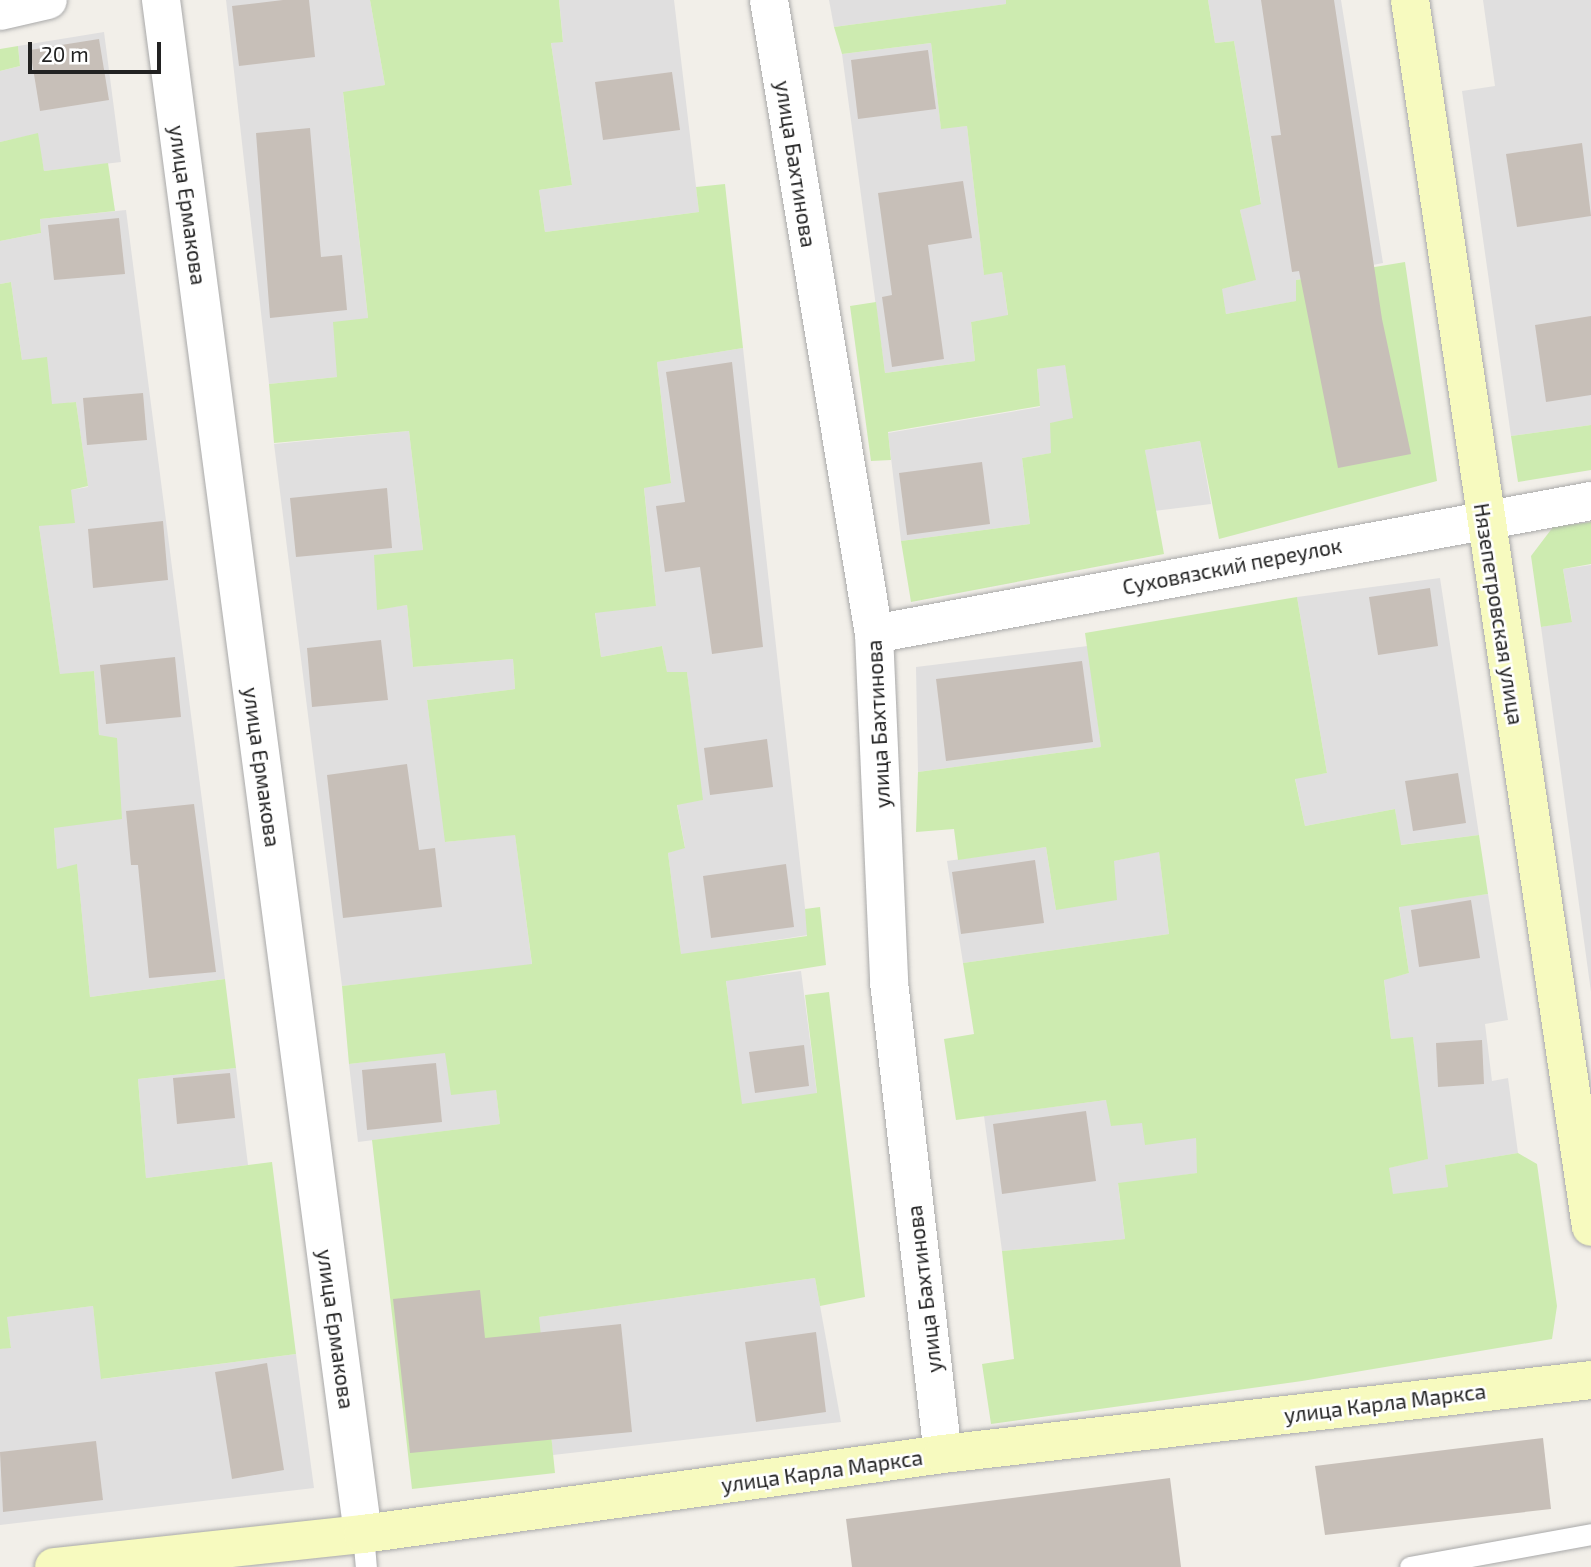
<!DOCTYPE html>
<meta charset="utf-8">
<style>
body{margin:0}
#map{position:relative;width:1591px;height:1567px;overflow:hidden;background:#f2efe9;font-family:"Exo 2",sans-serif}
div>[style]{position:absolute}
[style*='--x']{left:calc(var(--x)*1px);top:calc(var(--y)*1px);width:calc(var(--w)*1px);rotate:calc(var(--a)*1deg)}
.residential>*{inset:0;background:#e0dfdf}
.grass>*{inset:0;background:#cdebb0}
.building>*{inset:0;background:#c7bfb8}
.roads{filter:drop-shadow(0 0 2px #a9a9a9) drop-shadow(0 0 2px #a9a9a9)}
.lane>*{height:21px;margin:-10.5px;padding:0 10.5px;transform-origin:10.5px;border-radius:10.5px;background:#fff}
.street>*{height:38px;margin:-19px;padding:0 19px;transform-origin:19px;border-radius:19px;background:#fff}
.secondary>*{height:38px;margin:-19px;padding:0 19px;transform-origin:19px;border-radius:19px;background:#f7fabf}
span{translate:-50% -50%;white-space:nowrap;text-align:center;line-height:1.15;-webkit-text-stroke:5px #fff;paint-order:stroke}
.street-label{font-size:21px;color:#222}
.scale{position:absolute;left:28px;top:42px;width:133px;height:32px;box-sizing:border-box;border:4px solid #222;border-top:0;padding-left:9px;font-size:21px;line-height:24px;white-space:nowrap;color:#222;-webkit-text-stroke:5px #fff;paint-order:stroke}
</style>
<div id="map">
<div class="residential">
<i style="clip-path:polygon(226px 0,370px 0,385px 85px,343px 93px,368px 318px,337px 377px,269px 384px)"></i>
<i style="clip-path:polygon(559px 0,674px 0,699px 212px,545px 232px,539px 190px,572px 185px,551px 43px,563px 41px)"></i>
<i style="clip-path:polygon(829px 0,1006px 0,1007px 4px,834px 27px)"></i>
<i style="clip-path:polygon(1208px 0,1341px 0,1383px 263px,1296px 280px,1297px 301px,1226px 314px,1221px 289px,1255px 280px,1240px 210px,1261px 203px,1234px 41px,1215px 43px)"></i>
<i style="clip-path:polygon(1483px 0,1591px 0,1591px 425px,1511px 436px,1462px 91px,1495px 86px)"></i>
<i style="clip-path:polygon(104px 32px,121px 162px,44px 171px,37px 134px,0 142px,0 71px,20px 66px,18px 46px)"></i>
<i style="clip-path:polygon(931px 43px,941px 128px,967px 126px,984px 274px,1002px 271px,1008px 316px,971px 322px,975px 361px,885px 373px,842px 54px)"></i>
<i style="clip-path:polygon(126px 210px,225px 979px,90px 997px,77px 865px,57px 870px,54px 828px,99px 735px,94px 671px,60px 675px,39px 526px,71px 490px,88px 487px,76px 402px,52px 405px,22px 360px,11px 282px,0 284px,0 241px,41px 233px,40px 219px)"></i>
<i style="clip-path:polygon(743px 348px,808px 935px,681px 955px,668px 853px,685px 847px,677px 804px,702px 800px,687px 672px,667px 673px,662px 646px,601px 657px,595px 612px,656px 606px,644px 487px,671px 482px,657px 362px)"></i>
<i style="clip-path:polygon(1065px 364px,1074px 419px,1052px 453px,1022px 458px,1030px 524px,901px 541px,888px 433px,1040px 407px,1037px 369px)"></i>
<i style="clip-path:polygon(409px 431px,423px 550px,377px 609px,407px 605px,413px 667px,513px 659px,515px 689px,427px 700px,446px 842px,515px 834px,532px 965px,342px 986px,274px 444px)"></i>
<i style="clip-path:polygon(1200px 441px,1211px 504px,1154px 511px,1145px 450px)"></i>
<i style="clip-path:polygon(1591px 565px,1591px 992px,1541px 627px,1572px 621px,1563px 569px)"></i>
<i style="clip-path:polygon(1440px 578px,1479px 835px,1400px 845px,1395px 809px,1305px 826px,1295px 778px,1327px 773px,1297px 597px)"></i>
<i style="clip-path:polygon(1088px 646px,1101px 747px,918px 772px,916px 667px)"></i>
<i style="clip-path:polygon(1046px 847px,1056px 910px,1114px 861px,1159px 851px,1169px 934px,963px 963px,947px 861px)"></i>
<i style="clip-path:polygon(1488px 894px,1508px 1020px,1485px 1024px,1492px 1081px,1508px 1078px,1518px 1153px,1446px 1165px,1448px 1187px,1393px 1195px,1388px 1168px,1427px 1159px,1413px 1038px,1391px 1039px,1384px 979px,1409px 973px,1399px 906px)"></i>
<i style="clip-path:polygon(801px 971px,817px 1094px,741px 1105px,726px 980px)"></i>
<i style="clip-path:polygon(445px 1052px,496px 1089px,500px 1124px,358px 1142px,349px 1064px)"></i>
<i style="clip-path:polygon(236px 1068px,248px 1165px,146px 1178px,138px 1079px)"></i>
<i style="clip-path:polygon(1106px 1100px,1142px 1123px,1196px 1138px,1198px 1173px,1118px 1184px,1125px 1239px,1002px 1251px,984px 1116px)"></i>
<i style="clip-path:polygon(815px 1278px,841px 1422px,553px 1455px,538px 1317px)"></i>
<i style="clip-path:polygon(93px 1306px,102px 1379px,296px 1354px,314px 1488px,0 1525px,0 1349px,11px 1347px,6px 1317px)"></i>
</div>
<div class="grass">
<i style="clip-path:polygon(370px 0,559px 0,563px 42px,551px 43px,572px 185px,539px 190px,545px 232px,699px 212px,696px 187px,725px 184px,743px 348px,657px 362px,671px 483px,644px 488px,656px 606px,595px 613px,601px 657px,662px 646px,667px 672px,687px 672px,703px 800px,677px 805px,685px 848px,668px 853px,681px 954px,807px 936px,805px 909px,820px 907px,826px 965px,726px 981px,742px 1104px,817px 1093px,805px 995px,829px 992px,865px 1297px,820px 1306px,815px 1278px,539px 1317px,555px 1473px,412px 1489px,372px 1140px,500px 1124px,496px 1090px,451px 1095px,445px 1053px,349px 1064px,342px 986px,532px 964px,515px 835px,445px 842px,427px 700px,515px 689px,513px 659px,413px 667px,407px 605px,377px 610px,374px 555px,423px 550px,409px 431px,274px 443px,269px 384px,337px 377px,333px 322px,368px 318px,343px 92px,385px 85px)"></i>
<i style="clip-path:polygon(1006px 0,1208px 0,1215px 43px,1234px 41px,1261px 204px,1240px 210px,1256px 280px,1222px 289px,1226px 314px,1296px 301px,1296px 280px,1405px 262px,1437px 481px,1219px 539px,1200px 441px,1145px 450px,1164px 554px,911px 602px,901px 541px,1030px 524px,1022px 458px,1051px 453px,1050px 423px,1073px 418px,1065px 365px,1037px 369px,1040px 406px,888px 432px,891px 460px,871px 461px,850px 306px,876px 302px,885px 373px,975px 361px,971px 322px,1008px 315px,1002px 272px,984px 275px,967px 126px,941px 129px,931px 43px,842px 54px,834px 27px,1006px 4px)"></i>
<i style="clip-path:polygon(18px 46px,20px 66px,0 71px,0 49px)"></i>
<i style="clip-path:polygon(38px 133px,44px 171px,108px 163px,115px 211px,40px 219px,41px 233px,0 241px,0 142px)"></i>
<i style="clip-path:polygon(11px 282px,22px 360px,47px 357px,52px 404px,76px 402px,88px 486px,71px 490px,75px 523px,39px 526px,60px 674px,94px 671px,99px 735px,117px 738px,122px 819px,54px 828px,57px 869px,77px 864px,90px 997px,225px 979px,236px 1068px,138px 1079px,146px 1178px,272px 1162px,296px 1354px,101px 1379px,93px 1306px,7px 1317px,11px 1348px,0 1349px,0 284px)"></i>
<i style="clip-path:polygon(1591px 425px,1591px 470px,1518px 482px,1511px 436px)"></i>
<i style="clip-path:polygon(1591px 522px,1591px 564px,1563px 569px,1572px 622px,1541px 627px,1531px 556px,1553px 527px)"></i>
<i style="clip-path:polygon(1297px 597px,1327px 773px,1295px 779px,1305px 826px,1395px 809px,1401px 845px,1479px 835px,1488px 894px,1399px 907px,1409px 973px,1384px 980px,1391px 1039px,1413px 1037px,1428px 1159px,1389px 1168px,1393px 1194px,1448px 1187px,1445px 1165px,1518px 1153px,1537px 1164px,1557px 1306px,1552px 1339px,1302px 1381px,991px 1424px,982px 1364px,1014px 1359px,1002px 1251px,1125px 1239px,1118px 1183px,1197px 1173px,1196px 1138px,1145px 1145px,1142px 1123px,1111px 1126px,1106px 1100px,956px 1120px,944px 1039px,974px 1034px,963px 963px,1169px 934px,1159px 852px,1114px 861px,1117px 900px,1056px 910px,1046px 847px,958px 860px,954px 829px,916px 832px,918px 772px,1101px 747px,1085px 633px)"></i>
</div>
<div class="building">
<i style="clip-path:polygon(283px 0,309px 0,315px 57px,239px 66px,232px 6px)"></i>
<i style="clip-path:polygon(1261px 0,1334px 0,1382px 319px,1411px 454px,1338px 468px,1299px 271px,1292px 272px,1271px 136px,1281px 135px)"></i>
<i style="clip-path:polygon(99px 39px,109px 100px,40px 111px,30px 50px)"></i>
<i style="clip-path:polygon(928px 50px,936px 109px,858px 119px,851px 60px)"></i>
<i style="clip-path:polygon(672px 72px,680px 130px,603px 140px,595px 82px)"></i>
<i style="clip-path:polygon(310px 128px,321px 257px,342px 255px,347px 310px,270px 318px,256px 133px)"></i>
<i style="clip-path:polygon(1582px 143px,1591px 216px,1517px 227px,1506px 154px)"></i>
<i style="clip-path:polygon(963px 181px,972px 238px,928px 245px,944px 359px,892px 367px,882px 297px,892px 295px,878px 193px)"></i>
<i style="clip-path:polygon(119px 218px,125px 274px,54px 280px,48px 225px)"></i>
<i style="clip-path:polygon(1591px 316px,1591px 395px,1546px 402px,1535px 325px)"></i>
<i style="clip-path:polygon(732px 362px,763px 647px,712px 654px,700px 567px,665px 572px,656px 506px,685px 502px,666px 372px)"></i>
<i style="clip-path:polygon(143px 393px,147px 440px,87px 445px,83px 398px)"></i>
<i style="clip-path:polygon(982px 462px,990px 524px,907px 535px,899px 473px)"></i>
<i style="clip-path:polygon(387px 488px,392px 548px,296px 557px,290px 498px)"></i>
<i style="clip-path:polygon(163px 521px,168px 580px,93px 588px,88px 529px)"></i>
<i style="clip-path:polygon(1430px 588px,1438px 646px,1378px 655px,1369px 597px)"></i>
<i style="clip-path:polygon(381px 640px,388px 700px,312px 707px,307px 648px)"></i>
<i style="clip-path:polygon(175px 657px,181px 717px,106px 724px,100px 665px)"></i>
<i style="clip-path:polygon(1082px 661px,1093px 742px,946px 761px,936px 679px)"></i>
<i style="clip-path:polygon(767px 739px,773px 787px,710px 795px,704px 748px)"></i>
<i style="clip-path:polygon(407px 764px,419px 850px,435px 848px,442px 907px,343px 918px,327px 775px)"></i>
<i style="clip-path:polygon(1458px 773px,1466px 823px,1413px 831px,1405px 781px)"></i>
<i style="clip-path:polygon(194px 804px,216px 972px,149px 978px,138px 865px,131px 865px,126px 811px)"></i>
<i style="clip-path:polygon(1035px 860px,1044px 923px,961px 934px,952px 872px)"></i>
<i style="clip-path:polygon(786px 864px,794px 927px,711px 938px,703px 876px)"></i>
<i style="clip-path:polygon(1471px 900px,1480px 958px,1419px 967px,1411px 910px)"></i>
<i style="clip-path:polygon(1482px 1040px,1484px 1084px,1438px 1087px,1436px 1043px)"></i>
<i style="clip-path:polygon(804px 1045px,809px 1086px,755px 1093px,749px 1052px)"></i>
<i style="clip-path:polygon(436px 1063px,442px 1122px,367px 1130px,362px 1070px)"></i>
<i style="clip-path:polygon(230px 1073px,235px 1118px,177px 1124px,173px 1078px)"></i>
<i style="clip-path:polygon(1086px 1111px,1096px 1181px,1002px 1194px,993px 1124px)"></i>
<i style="clip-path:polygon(480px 1290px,485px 1338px,621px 1324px,632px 1432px,410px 1453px,393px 1299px)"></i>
<i style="clip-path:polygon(816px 1332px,826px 1412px,756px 1422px,745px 1342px)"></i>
<i style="clip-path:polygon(267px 1363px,284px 1470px,232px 1479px,215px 1372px)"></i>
<i style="clip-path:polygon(1543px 1438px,1551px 1509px,1325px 1535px,1315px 1466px)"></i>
<i style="clip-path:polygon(96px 1441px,103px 1500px,3px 1512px,0 1452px)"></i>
<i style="clip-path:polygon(1170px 1478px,1181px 1567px,852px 1567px,846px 1519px)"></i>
</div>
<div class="roads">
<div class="lane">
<i style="--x:363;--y:1534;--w:33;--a:85"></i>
<i style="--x:1410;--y:1567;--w:184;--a:-10.3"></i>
</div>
<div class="street">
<i style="--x:161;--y:0;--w:1547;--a:82.5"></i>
<i style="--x:769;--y:0;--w:643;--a:80.6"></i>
<i style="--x:874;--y:634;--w:348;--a:87.5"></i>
<i style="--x:889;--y:982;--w:475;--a:83.5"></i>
<i style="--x:0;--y:11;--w:49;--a:-12.9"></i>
<i style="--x:874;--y:634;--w:729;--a:-10.51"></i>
</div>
<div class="secondary">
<i style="--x:1410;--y:0;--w:1240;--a:81.61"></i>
<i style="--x:54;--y:1567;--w:311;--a:-6.1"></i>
<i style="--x:363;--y:1534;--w:585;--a:-7.85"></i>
<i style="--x:943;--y:1454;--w:652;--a:-6.51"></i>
</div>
</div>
<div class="street-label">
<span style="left:796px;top:164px;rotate:81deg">улица Бахтинова</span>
<span style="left:188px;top:205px;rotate:82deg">улица Ермакова</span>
<span style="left:1232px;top:566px;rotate:-11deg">Суховязский переулок</span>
<span style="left:1499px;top:614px;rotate:81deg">Нязепетровская улица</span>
<span style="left:878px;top:724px;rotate:-93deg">улица Бахтинова</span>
<span style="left:262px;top:767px;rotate:82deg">улица Ермакова</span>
<span style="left:924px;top:1289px;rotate:-97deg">улица Бахтинова</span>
<span style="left:336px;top:1329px;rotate:82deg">улица Ермакова</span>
<span style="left:1385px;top:1403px;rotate:-7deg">улица Карла Маркса</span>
<span style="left:822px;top:1471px;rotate:-8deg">улица Карла Маркса</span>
</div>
<div class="scale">20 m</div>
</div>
